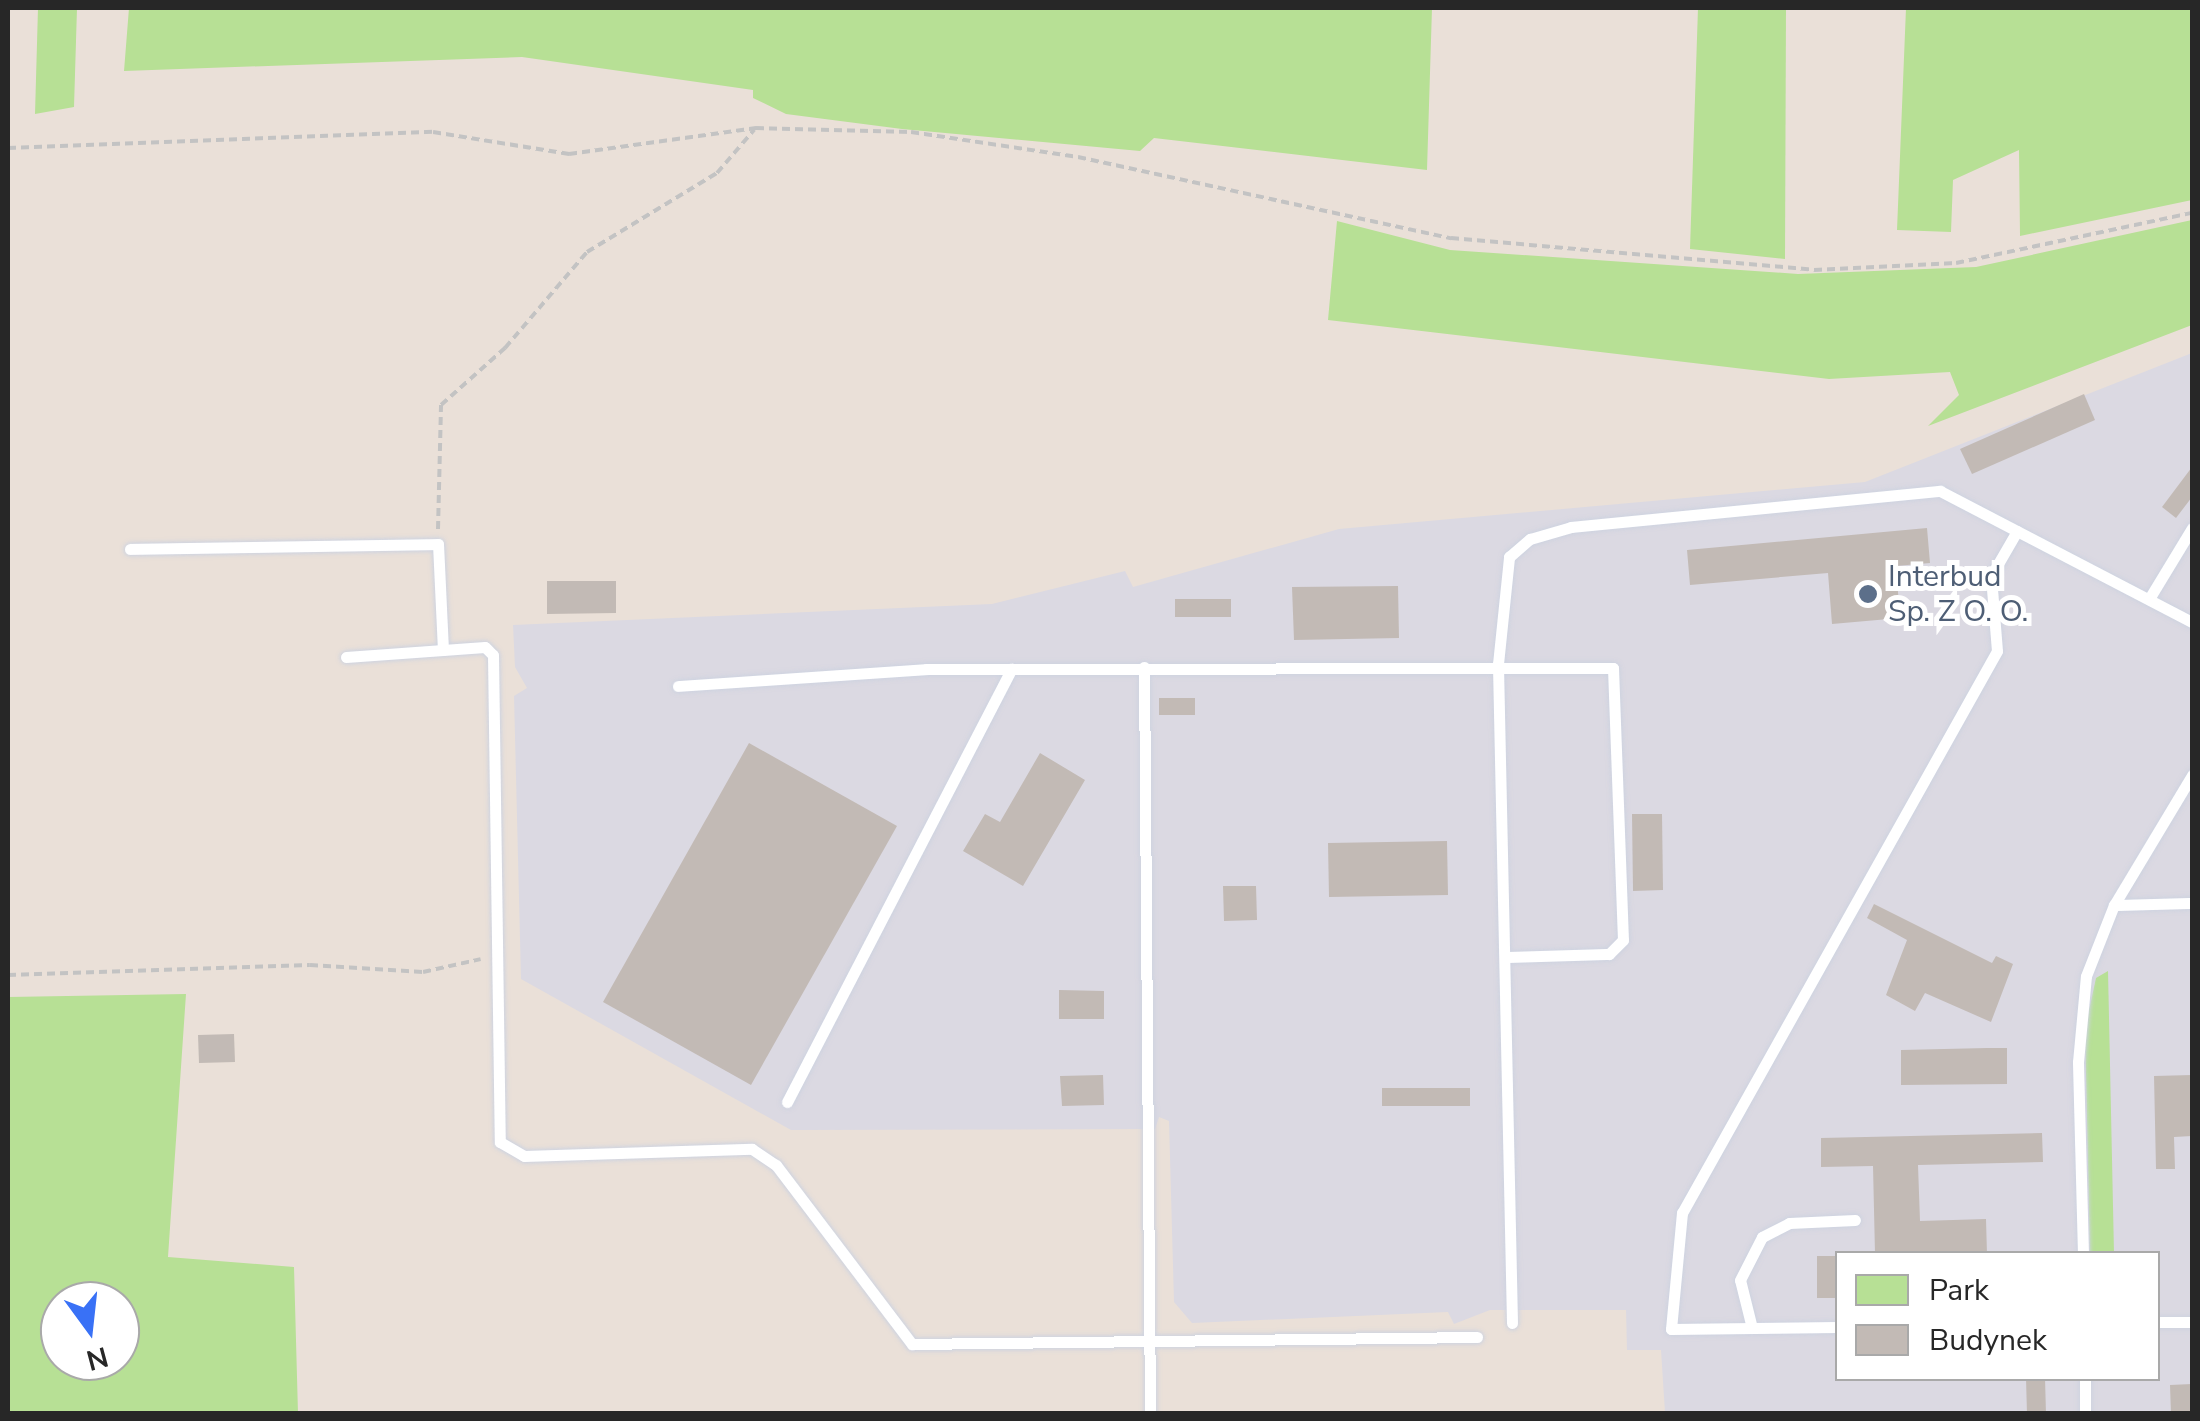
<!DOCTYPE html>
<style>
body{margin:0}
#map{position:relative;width:2200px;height:1421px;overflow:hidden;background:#eae0d8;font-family:"Nunito Sans",sans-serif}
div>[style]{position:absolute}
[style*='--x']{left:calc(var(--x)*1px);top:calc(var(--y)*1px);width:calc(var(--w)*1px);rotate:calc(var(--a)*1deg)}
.industrial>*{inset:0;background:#dbd9e2}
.green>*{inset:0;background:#b7e095}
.building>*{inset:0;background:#c2bab5}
.path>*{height:4px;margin-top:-2px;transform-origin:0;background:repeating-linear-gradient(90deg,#c3c3c3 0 8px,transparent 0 13px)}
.roads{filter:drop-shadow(0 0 2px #ced3e0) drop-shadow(0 0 2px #ced3e0)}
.service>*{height:11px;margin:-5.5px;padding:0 5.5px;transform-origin:5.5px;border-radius:5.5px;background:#fff}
.dots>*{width:28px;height:28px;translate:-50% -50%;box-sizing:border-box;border:5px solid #fff;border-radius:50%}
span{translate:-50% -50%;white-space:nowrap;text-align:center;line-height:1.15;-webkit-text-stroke:10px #fff;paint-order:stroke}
.service-label{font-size:30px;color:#4e5e75}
.left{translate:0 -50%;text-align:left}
.frame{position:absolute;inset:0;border:10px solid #272727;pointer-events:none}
.legend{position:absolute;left:1835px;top:1251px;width:325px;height:130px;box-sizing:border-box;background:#fff;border:2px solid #a9a9a9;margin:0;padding:12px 18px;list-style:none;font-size:30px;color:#272727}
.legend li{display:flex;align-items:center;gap:20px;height:50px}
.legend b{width:50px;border:2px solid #a9a9a9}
.north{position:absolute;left:40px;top:1281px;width:100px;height:100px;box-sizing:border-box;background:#fff;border:2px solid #a9a9a9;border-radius:50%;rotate:165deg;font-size:28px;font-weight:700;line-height:40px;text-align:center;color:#272727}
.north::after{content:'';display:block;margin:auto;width:35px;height:45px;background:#3971f6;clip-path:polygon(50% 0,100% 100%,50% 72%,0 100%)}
</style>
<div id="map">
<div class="industrial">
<i style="clip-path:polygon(evenodd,2192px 353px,2192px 1413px,1665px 1413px,1661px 1350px,1627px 1350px,1626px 1310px,1490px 1310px,1454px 1324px,1448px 1312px,1192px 1323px,1174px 1302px,1169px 1121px,1159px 1117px,1155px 1129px,791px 1130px,521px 979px,514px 696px,527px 688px,515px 667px,513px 625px,992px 604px,1125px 571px,1133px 587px,1339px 529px,1865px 482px,2192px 353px,1838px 1254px,2158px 1254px,2158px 1378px,1838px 1378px,1838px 1254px)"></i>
</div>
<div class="green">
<i style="clip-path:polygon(38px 8px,77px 8px,74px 107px,35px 114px)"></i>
<i style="clip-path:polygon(129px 8px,1432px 8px,1427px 170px,1154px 138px,1140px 151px,902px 129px,786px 114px,753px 98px,753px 90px,522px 57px,124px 71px)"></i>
<i style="clip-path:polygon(1698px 8px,1786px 8px,1785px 259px,1690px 249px)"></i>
<i style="clip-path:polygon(1906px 8px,2192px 8px,2192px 200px,2020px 236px,2019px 150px,1953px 180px,1951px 232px,1897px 230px)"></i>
<i style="clip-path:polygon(2192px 220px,2192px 325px,1928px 426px,1959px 395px,1950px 372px,1829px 379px,1328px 320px,1337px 221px,1450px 250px,1798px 274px,1976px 267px)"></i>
<i style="clip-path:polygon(2108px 971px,2114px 1253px,2090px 1254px,2085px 1029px,2096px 978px)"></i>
<i style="clip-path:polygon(evenodd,186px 994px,168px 1257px,294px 1267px,298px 1413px,8px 1413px,8px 997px,186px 994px,60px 1301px,120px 1301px,120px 1361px,60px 1361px,60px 1301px)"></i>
</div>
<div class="building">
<i style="clip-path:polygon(2084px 394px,2095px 420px,1972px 474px,1960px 449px)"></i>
<i style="clip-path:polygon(2192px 467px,2192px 497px,2176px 518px,2162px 507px)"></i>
<i style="clip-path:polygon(1927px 528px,1930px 563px,1896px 566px,1900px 618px,1832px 624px,1828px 573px,1690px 585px,1687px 550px)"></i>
<i style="clip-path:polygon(547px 581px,616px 581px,616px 613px,547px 614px)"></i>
<i style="clip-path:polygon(1398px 586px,1399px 638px,1294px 640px,1292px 587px)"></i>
<i style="clip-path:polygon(1175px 599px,1231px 599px,1231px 617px,1175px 617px)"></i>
<i style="clip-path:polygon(1159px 698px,1195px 698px,1195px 715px,1159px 715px)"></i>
<i style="clip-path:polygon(749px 743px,897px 826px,751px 1085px,603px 1002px)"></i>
<i style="clip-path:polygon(1040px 753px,1085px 780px,1023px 886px,963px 851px,985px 814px,1000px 822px)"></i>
<i style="clip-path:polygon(1632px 814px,1662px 814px,1663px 890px,1633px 891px)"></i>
<i style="clip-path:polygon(1447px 841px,1448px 895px,1329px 897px,1328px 843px)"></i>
<i style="clip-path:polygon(1223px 886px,1256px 886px,1257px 920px,1224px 921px)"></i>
<i style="clip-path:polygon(1874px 904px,1992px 963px,1996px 956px,2013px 964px,1991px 1022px,1925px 993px,1915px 1011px,1886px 995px,1907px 940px,1867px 918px)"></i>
<i style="clip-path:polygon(1059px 990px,1104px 991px,1104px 1019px,1059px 1019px)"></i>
<i style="clip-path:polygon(234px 1034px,235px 1062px,199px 1063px,198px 1035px)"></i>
<i style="clip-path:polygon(1987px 1048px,2007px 1048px,2007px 1084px,1901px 1085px,1901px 1050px)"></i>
<i style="clip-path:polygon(1103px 1075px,1104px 1105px,1062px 1106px,1060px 1076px)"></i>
<i style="clip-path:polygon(2192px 1075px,2192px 1136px,2174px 1137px,2175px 1169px,2156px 1169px,2154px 1076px)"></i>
<i style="clip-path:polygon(1382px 1088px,1470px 1088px,1470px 1106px,1382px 1106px)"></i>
<i style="clip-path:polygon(2042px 1133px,2043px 1162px,1918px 1165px,1920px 1221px,1986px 1219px,1987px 1254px,1875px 1254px,1873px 1166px,1821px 1167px,1821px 1138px)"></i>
<i style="clip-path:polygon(1817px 1256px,1838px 1256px,1838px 1298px,1817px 1298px)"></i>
<i style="clip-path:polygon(2026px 1378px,2045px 1378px,2046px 1414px,2027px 1414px)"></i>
<i style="clip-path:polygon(2192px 1384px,2192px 1414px,2171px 1414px,2170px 1385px)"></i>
</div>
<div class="path">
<i style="--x:8;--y:148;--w:425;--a:-2.2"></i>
<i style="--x:433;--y:132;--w:138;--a:9.2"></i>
<i style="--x:569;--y:154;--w:189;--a:-7.9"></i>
<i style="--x:756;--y:128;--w:155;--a:1.5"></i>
<i style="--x:911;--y:132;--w:169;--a:8.5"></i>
<i style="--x:1078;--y:157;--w:382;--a:12.3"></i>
<i style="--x:1451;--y:238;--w:364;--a:5"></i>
<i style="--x:1814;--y:270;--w:142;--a:-2.8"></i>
<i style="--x:1956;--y:263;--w:241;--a:-12"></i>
<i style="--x:438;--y:529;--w:124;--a:-88.6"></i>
<i style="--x:441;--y:405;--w:86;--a:-41.7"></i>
<i style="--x:505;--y:348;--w:126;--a:-49.5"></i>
<i style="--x:587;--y:252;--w:152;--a:-31.3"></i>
<i style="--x:717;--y:173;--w:57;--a:-49.3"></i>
<i style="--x:8;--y:975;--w:302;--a:-1.9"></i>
<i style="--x:310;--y:965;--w:113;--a:3.5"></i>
<i style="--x:423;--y:972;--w:59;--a:-12.6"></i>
</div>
<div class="roads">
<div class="service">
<i style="--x:130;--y:549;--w:308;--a:-0.9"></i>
<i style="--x:438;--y:544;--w:106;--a:87.3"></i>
<i style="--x:2149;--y:599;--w:83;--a:-58.8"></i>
<i style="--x:346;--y:657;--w:139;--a:-4.1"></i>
<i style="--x:485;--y:647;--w:11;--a:45"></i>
<i style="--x:493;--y:655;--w:487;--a:89.2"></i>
<i style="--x:500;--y:1142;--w:28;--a:30"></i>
<i style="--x:524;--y:1156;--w:228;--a:-1.8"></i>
<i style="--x:752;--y:1149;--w:29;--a:34"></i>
<i style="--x:776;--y:1165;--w:225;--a:52.8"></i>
<i style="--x:912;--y:1344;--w:565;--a:-0.71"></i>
<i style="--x:1144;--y:667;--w:747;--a:89.54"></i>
<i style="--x:678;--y:686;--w:249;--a:-3.9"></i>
<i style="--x:926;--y:669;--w:687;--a:-0.08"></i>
<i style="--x:1613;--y:668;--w:272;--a:87.9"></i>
<i style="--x:1623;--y:940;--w:20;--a:135"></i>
<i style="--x:1609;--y:954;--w:104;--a:178.3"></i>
<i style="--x:2114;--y:905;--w:78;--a:-1.5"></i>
<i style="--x:787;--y:1102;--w:488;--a:-62.6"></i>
<i style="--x:2083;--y:1254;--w:192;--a:-91.5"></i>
<i style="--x:2078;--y:1062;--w:86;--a:-84.7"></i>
<i style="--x:2086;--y:976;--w:76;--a:-68.5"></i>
<i style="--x:2114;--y:905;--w:152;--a:-59"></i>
<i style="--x:2158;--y:1322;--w:34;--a:0"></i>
<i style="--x:1512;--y:1323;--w:659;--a:-91.22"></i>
<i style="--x:1498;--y:664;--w:108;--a:-84.1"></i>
<i style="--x:1509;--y:557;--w:28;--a:-41"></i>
<i style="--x:1530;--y:539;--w:43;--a:-16.3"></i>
<i style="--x:1571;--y:527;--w:371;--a:-5.6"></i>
<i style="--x:1940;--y:491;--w:284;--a:27.5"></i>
<i style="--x:1838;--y:1327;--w:167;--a:179.3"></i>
<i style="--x:1671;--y:1329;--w:117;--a:-84.6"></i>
<i style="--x:1682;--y:1213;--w:644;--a:-60.73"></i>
<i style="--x:1997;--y:651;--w:75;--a:-94.6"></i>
<i style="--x:1991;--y:576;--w:52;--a:-60"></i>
<i style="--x:1752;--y:1328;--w:49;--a:-104"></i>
<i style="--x:1740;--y:1280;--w:48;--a:-62.9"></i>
<i style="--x:1762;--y:1237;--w:30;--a:-27"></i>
<i style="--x:1789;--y:1223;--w:66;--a:-2.6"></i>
<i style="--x:2085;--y:1378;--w:36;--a:90"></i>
</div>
</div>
<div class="dots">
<i style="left:1868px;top:594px;background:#5c6f8a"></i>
</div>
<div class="service-label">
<span class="left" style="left:1888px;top:594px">Interbud<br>Sp. Z O. O.</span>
</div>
<div class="frame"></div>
<ul class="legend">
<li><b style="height:28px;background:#b7e095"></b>Park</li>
<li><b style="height:28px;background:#c2bab5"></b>Budynek</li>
</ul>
<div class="north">N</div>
</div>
